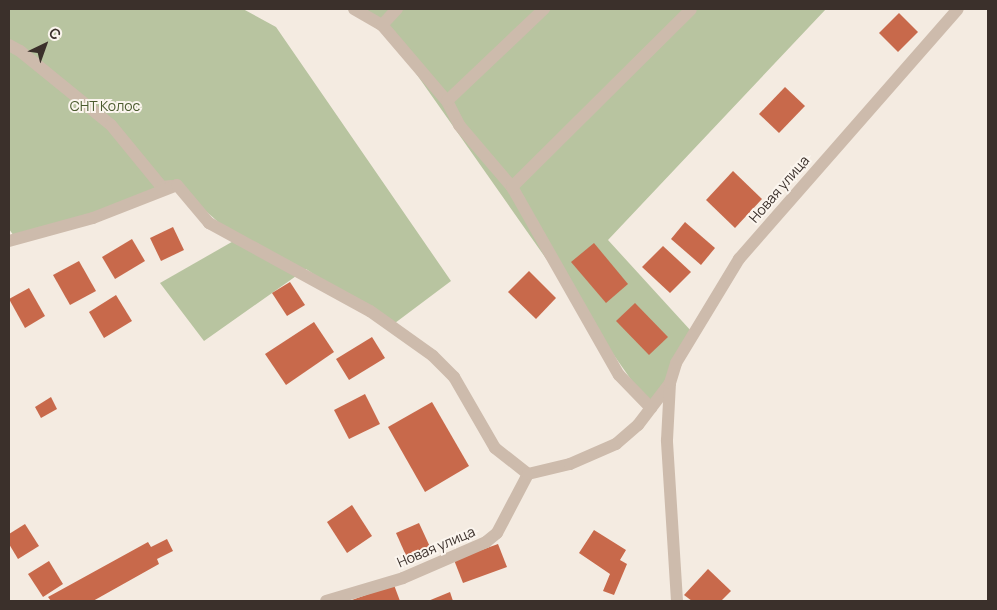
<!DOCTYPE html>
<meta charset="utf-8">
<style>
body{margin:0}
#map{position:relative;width:997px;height:610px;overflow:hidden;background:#f4ebe1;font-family:Manrope,sans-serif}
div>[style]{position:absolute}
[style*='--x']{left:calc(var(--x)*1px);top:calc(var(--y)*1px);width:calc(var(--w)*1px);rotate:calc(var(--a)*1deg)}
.green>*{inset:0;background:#b8c4a0}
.building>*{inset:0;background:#c8694b}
.minor>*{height:12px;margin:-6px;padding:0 6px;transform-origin:6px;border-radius:6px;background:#cdbbac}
span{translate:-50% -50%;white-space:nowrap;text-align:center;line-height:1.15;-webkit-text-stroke:4px #fbf5ee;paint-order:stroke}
.park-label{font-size:14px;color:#4a5a2e}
.street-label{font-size:14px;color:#3b302b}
.frame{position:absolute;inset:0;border:10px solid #3b302b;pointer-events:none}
.north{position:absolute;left:20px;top:20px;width:50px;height:50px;-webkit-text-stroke:4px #fbf5ee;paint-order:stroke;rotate:42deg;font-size:14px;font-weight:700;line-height:20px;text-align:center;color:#3b302b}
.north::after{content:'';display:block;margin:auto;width:18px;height:22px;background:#3b302b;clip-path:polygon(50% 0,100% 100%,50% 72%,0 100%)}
</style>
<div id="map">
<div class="green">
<i style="clip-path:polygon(9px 9px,243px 9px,276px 27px,451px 281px,391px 326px,306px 269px,204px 341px,160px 283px,237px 239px,177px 185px,16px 239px,9px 229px)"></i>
<i style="clip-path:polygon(361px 9px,826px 9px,608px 240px,692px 332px,651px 408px,382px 25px)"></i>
</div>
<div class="building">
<i style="clip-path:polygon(899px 13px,918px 32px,898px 52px,879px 33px)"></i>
<i style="clip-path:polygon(785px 87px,805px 106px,779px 133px,759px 114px)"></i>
<i style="clip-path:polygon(733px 171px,762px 199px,735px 228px,706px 200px)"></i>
<i style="clip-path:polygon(685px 222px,715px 248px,701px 265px,671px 239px)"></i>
<i style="clip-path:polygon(173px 227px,184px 250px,161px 261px,150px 238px)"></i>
<i style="clip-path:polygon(132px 239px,145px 261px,115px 279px,102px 257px)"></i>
<i style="clip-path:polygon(594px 243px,628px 284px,606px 303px,571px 262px)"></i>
<i style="clip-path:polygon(663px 246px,691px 272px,670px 293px,642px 267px)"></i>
<i style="clip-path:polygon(79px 261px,96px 291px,70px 305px,53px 275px)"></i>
<i style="clip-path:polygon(529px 271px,556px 298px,536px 319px,508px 292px)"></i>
<i style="clip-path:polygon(290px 282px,305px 305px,287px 316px,272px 293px)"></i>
<i style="clip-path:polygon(29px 288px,45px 316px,25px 328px,9px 299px)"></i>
<i style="clip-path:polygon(116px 295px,132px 321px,104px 338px,89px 312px)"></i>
<i style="clip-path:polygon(635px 303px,668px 337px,649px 355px,616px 321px)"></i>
<i style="clip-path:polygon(314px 322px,334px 352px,286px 385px,265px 354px)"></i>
<i style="clip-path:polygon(372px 337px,385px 358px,349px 380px,336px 359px)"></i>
<i style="clip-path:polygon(365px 394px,380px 424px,349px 439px,334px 410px)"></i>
<i style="clip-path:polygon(51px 397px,57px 409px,41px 418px,35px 407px)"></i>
<i style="clip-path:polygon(432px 402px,469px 466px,425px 492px,388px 427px)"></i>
<i style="clip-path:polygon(352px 505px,372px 536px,347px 553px,327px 522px)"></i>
<i style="clip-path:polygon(419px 523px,431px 549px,408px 560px,396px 533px)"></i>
<i style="clip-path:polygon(25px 524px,39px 546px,18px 559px,9px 544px,9px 534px)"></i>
<i style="clip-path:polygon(594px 530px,626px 550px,620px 560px,627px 564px,614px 595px,603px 591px,610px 574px,579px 553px)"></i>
<i style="clip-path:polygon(167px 539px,173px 551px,157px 559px,159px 564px,93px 601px,51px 601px,48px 597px,148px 542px,151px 547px)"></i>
<i style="clip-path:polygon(498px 544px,507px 567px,463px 583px,454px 560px)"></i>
<i style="clip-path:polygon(49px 561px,63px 584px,43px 597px,28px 574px)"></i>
<i style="clip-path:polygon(708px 569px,731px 591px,721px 601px,692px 601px,684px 595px)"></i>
<i style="clip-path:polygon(394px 585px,400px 601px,349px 601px)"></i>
<i style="clip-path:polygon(450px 592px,453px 601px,428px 601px)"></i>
</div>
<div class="minor">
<i style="--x:354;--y:9;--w:32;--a:30"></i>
<i style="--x:382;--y:25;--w:100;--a:49.5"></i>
<i style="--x:447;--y:101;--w:27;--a:63"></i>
<i style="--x:459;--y:125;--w:82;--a:49.5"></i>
<i style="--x:512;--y:187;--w:216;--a:60.4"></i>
<i style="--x:619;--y:375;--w:46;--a:45.9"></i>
<i style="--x:382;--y:25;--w:22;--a:-47"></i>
<i style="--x:9;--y:45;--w:13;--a:29"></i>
<i style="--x:20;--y:51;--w:117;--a:39.1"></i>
<i style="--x:111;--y:125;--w:80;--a:50.6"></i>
<i style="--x:162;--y:187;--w:10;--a:-6"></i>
<i style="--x:447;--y:101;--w:134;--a:-43.5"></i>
<i style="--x:512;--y:187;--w:252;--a:-44.8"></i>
<i style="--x:9;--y:241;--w:87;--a:-15.3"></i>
<i style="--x:93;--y:218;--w:90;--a:-21.4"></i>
<i style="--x:177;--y:185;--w:50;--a:49.9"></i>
<i style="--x:209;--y:223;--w:183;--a:28.7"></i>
<i style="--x:370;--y:311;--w:77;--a:35.5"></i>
<i style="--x:433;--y:356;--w:30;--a:45"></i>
<i style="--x:454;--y:377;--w:82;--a:60"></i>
<i style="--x:495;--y:448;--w:42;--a:38.2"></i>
<i style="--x:326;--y:601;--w:80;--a:-16.6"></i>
<i style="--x:403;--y:578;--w:90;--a:-23.4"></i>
<i style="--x:486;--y:542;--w:14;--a:-39"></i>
<i style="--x:497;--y:533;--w:67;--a:-62.3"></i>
<i style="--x:528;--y:474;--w:43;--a:-13.4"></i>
<i style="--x:570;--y:464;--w:50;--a:-23.5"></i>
<i style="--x:616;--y:444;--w:29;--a:-41"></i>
<i style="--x:638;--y:425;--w:53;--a:-52.7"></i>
<i style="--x:677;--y:601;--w:161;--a:-93.6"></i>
<i style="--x:667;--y:440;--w:57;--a:-87"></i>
<i style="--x:670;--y:383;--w:21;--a:-73"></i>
<i style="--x:676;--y:363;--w:122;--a:-58.8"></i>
<i style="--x:739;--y:259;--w:332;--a:-48.8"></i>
</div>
<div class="park-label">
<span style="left:105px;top:106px">СНТ Колос</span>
</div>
<div class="street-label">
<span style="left:779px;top:189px;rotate:-49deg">Новая улица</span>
<span style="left:436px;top:547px;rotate:-23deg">Новая улица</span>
</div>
<div class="frame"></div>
<div class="north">С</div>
</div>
